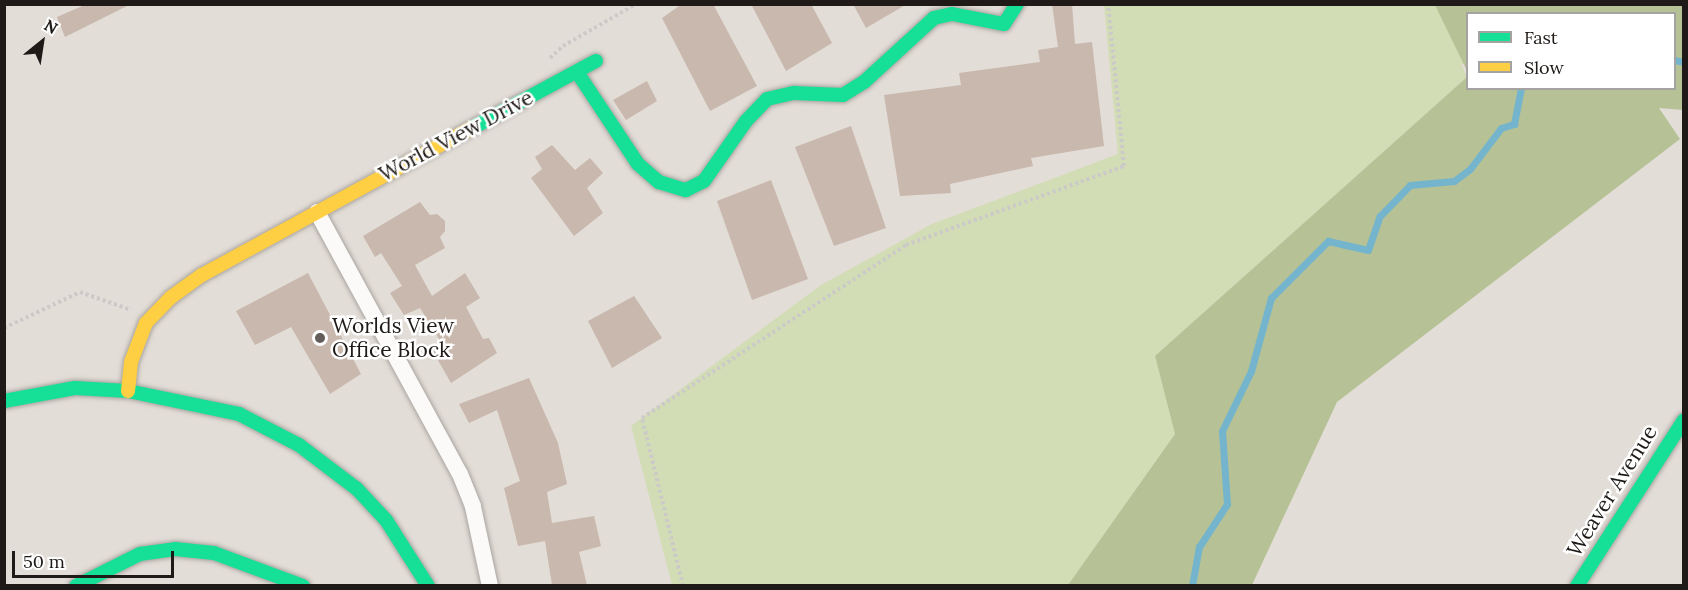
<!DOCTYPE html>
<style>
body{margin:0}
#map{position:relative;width:1688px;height:590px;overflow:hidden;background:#e3ddd7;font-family:Lora,serif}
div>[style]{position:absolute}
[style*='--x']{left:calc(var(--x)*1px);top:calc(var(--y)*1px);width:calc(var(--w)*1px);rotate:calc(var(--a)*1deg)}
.green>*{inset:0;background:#d2dcb5}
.forest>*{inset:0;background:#b6c296}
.stream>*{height:7px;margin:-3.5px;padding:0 3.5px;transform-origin:3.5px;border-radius:3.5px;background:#74b4cc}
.building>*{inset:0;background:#c9b8ae}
.path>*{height:4px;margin-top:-2px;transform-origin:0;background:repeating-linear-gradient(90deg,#cccac9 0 3px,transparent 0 6px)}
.roads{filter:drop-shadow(0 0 2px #aaa5a0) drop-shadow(0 0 2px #aaa5a0)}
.street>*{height:16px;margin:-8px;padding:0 8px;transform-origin:8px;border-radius:8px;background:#fbfaf9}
.fast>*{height:14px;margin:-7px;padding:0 7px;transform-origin:7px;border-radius:7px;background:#16e098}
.slow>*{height:14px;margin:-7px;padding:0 7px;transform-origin:7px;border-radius:7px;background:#ffcf43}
.dots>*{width:16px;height:16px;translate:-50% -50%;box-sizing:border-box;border:3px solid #fff;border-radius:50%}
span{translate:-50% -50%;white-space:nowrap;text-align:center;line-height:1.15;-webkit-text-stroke:5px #fff;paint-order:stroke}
.street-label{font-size:21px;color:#1f1a17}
.poi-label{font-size:21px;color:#1f1a17}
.left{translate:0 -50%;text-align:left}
.frame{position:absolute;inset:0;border:6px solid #1f1a17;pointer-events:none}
.legend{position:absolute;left:1466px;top:12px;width:210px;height:78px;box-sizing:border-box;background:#fff;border:2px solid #a5a3a2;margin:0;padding:8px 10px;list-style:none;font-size:18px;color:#1f1a17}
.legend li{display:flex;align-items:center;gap:12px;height:30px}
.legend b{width:30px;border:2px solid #a5a3a2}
.north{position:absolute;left:12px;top:12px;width:60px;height:60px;-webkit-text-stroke:4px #fff;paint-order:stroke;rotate:30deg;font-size:16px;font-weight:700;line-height:24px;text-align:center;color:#1f1a17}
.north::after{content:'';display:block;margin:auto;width:21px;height:27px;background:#1f1a17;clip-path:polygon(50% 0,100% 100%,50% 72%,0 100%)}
.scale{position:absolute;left:12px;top:551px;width:162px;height:27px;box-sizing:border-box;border:3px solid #1f1a17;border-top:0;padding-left:8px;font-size:18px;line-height:21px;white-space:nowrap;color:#1f1a17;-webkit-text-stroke:4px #fff;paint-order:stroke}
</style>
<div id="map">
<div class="green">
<i style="clip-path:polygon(1104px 5px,1520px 5px,1468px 14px,1467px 65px,1461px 64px,1467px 77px,1155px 356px,1175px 434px,1068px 585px,672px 585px,631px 426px,821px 285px,932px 224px,1118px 154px)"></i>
</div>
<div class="forest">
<i style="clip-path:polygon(1435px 5px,1683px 5px,1683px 110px,1659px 108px,1680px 139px,1337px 402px,1252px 585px,1068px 585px,1175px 434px,1155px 356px,1467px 77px,1468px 88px,1674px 88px,1674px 14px,1468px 14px,1467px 71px)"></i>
</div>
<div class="stream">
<i style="--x:1674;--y:60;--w:10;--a:11"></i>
<i style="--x:1192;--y:586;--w:40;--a:-80"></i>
<i style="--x:1199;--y:547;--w:51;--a:-56.9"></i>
<i style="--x:1227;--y:504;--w:73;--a:-93.9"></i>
<i style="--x:1222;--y:431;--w:67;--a:-64.2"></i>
<i style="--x:1251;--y:371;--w:76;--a:-74.7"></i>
<i style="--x:1271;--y:298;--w:81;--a:-45"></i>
<i style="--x:1328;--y:241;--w:41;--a:12.7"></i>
<i style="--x:1368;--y:250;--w:36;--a:-71"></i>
<i style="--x:1380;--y:216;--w:43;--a:-45.9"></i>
<i style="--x:1410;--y:185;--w:44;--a:-5.2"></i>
<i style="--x:1454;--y:181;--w:20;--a:-37"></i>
<i style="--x:1470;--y:169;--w:51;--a:-52.9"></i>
<i style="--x:1501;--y:128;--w:14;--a:-17"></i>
<i style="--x:1514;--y:124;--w:37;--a:-79"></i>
</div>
<div class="building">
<i style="clip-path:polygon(87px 4px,131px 4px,65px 37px,57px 17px)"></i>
<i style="clip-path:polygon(682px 4px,713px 4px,757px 86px,710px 111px,662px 18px)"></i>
<i style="clip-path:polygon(751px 4px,811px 4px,832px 43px,786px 71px)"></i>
<i style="clip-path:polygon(853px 4px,907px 4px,866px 28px)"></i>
<i style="clip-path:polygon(1052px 4px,1072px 4px,1075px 44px,1092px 42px,1104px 146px,1031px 158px,1033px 166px,950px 184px,951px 193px,900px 196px,884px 95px,961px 85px,959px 73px,1040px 62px,1038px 50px,1058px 47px)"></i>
<i style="clip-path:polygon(647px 81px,657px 101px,626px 120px,613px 100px)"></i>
<i style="clip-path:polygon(851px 126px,886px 228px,834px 246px,795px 147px)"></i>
<i style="clip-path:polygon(552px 145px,575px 170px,590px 158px,603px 173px,587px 188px,603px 213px,574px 236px,531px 178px,542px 169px,535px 157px)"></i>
<i style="clip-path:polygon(771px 180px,808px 279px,752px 300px,717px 201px)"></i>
<i style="clip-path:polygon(420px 202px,430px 215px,437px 214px,445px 221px,445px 231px,440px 237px,445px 248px,415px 265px,432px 296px,465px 273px,480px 298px,466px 307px,483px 339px,489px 338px,497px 353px,451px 383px,431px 348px,441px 342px,420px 308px,404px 315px,390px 293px,402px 286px,381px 253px,375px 257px,363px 236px)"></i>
<i style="clip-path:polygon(308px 273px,361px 374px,330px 394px,291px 327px,255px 345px,236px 311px)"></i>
<i style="clip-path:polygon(634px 296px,662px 338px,612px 368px,588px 321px)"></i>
<i style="clip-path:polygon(529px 378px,558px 443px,567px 484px,547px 492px,552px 523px,594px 516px,601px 546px,579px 552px,587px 585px,552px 585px,545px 541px,518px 546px,504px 488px,520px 481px,497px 410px,469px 423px,459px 404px)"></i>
</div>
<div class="path">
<i style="--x:550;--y:58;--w:18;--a:-43"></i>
<i style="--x:563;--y:46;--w:84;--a:-29.9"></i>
<i style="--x:4;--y:328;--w:84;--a:-25.3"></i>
<i style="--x:80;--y:292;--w:54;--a:19.4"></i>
<i style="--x:683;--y:586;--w:173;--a:-103.7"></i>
<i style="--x:642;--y:418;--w:316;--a:-33.2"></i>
<i style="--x:906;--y:245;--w:232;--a:-19.9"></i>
<i style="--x:1124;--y:166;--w:163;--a:-95.6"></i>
</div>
<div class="roads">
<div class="street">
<i style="--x:317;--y:212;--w:298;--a:61.4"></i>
<i style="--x:460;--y:474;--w:35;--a:68"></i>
<i style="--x:473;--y:507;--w:81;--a:77.9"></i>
</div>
<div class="fast">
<i style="--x:577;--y:72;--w:110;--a:56.5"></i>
<i style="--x:638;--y:164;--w:28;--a:41"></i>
<i style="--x:659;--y:182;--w:28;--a:17"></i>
<i style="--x:686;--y:190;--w:20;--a:-27"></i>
<i style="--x:704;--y:181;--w:73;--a:-55"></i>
<i style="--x:746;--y:121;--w:30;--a:-46"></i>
<i style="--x:767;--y:99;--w:28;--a:-13"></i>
<i style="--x:794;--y:93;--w:49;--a:2.3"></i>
<i style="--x:843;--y:95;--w:25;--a:-32"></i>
<i style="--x:864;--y:82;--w:95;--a:-42.4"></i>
<i style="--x:934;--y:18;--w:18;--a:-13"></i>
<i style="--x:952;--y:14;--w:53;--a:10.9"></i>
<i style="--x:1004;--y:24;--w:24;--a:-57"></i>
<i style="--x:472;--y:128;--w:141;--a:-28.4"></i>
<i style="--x:4;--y:401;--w:72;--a:-10.4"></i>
<i style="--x:75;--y:388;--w:53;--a:3.2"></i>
<i style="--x:128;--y:391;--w:113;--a:11.7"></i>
<i style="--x:239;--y:414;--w:68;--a:27.3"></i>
<i style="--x:299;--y:445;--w:73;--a:37.2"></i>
<i style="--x:357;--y:489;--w:42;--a:46.9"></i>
<i style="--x:386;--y:520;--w:78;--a:57.5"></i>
<i style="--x:76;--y:586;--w:72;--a:-26.6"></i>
<i style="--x:140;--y:554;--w:35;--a:-8"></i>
<i style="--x:175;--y:549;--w:39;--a:6"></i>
<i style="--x:214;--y:553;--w:95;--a:20.3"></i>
<i style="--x:1577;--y:586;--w:197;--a:-57.2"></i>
</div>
<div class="slow">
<i style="--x:128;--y:391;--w:29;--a:-84"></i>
<i style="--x:131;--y:362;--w:42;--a:-69"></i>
<i style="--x:146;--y:323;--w:35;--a:-46"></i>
<i style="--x:170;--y:298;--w:39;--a:-36"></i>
<i style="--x:202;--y:275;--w:307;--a:-28.6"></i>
</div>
</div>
<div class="dots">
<i style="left:320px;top:338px;background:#645e5a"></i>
</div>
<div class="street-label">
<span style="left:456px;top:136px;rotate:-28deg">World View Drive</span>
<span style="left:1612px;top:491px;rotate:-58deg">Weaver Avenue</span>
</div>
<div class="poi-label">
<span class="left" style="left:332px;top:338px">Worlds View<br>Office Block</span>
</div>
<div class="frame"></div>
<ul class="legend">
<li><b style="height:8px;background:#16e098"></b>Fast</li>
<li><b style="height:8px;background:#ffcf43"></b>Slow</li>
</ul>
<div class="north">N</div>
<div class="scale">50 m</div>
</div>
